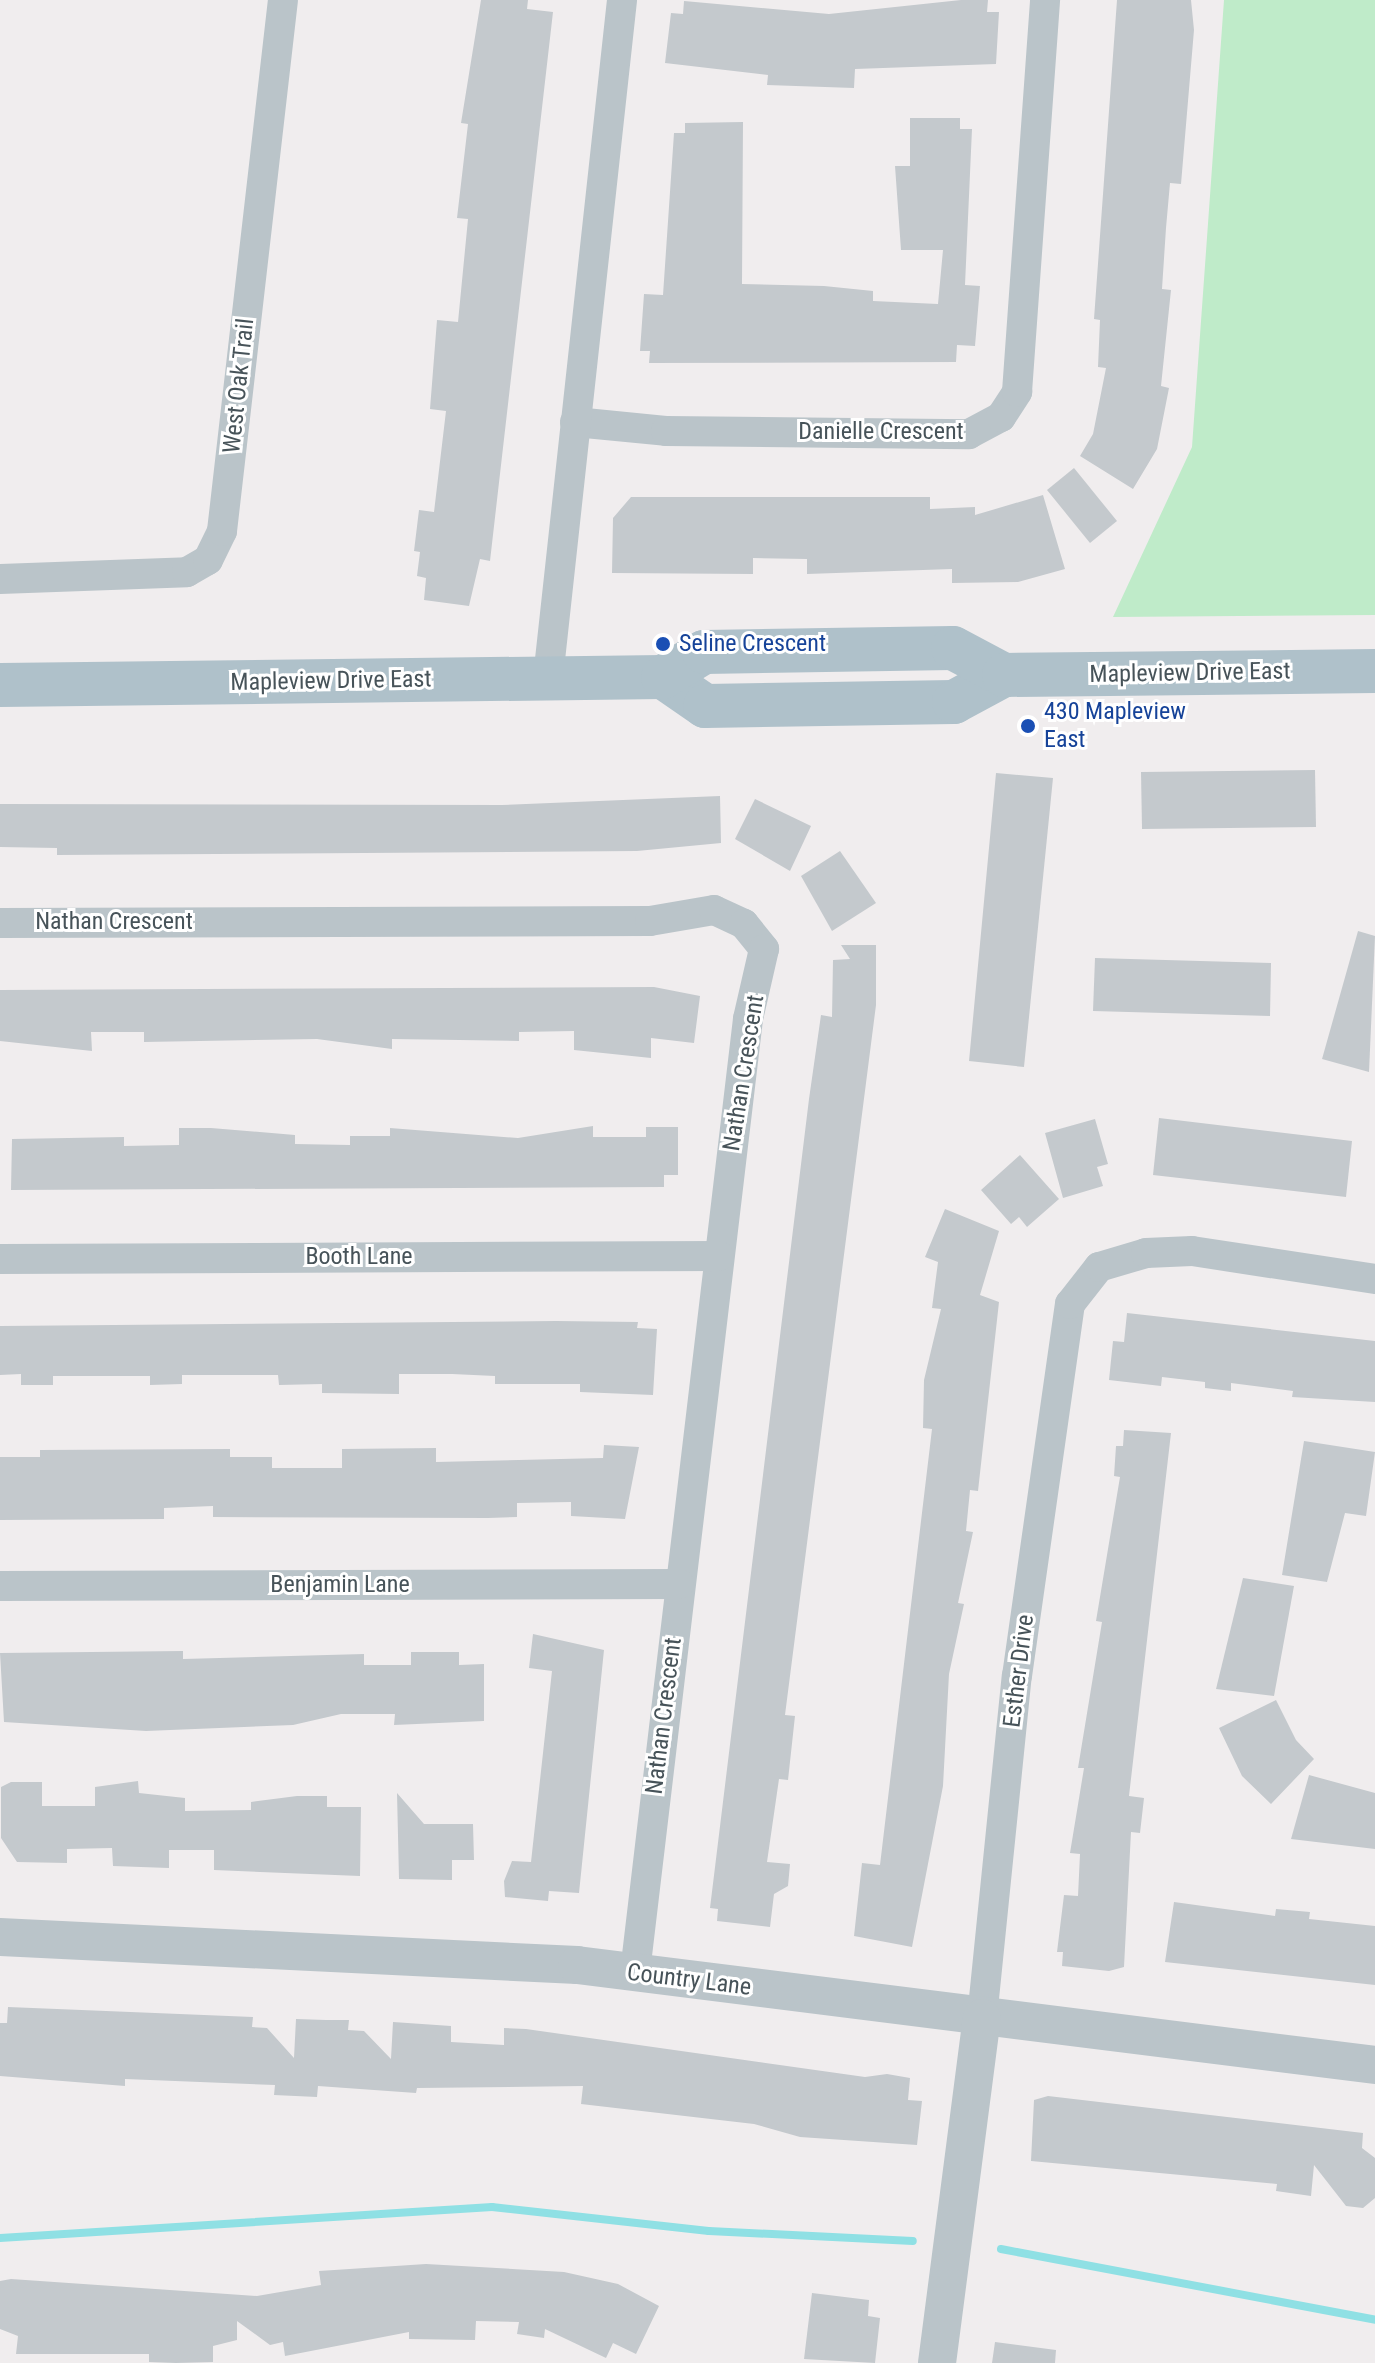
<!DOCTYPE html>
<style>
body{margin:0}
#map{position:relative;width:1375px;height:2363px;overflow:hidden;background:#f0edee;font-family:"Roboto Condensed",sans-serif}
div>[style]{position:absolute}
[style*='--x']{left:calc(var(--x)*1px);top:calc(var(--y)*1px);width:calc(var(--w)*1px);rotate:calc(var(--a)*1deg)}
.green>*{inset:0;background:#bfebc9}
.stream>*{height:8px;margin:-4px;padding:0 4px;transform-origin:4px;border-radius:4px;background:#8fe0e4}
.building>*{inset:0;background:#c4c9cd}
.minor>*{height:30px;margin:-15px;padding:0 15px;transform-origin:15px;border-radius:15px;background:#bac4c9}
.tertiary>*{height:38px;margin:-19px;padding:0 19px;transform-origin:19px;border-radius:19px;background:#bac4c9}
.primary>*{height:44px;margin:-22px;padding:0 22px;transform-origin:22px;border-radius:22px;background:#afc1ca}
.dots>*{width:22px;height:22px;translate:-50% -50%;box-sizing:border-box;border:4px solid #fff;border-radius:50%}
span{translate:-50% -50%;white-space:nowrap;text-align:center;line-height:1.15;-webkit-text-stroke:6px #fff;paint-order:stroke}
.street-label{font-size:24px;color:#475359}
.transit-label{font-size:24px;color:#164399}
.left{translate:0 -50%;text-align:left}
</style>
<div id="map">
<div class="green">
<i style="clip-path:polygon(1224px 0,1375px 0,1375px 615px,1113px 617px,1192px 447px)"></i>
</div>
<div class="stream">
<i style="--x:0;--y:2238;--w:493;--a:-3.6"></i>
<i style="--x:492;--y:2207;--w:218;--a:6.3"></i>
<i style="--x:709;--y:2231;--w:204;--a:2.8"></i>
<i style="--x:1001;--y:2249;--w:381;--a:10.7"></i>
</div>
<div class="building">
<i style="clip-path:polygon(481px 0,528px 0,527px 9px,553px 12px,490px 561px,480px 559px,469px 606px,424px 600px,426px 578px,417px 576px,420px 552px,414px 551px,419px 510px,434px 512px,446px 411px,430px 409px,437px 320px,458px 322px,468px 219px,457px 218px,468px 124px,461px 123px)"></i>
<i style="clip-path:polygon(961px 0,988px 0,987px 12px,999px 12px,996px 64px,855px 69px,854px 88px,767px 85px,768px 75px,665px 63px,671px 13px,683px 14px,684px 1px,829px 14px)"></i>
<i style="clip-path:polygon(1117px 0,1191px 0,1194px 30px,1181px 184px,1170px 183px,1166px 228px,1162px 289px,1171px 290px,1161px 386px,1169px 388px,1157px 449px,1133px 489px,1080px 456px,1093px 434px,1106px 368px,1098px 367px,1100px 320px,1094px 319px)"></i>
<i style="clip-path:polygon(910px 118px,960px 118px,960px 129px,972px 129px,965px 285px,980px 286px,975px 346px,957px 345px,956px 362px,649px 363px,650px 351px,640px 351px,644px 294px,663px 295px,674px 133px,685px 133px,685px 123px,743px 122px,742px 284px,824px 286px,873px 291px,873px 301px,938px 304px,943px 250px,901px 250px,895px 166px,910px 166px)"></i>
<i style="clip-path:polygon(1074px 468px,1117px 521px,1090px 543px,1047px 490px)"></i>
<i style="clip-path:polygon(1043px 495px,1065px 569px,1018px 582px,952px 583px,952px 569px,807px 574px,807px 559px,753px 558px,753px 574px,612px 573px,613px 518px,631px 497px,930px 497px,930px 509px,975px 507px,975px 515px)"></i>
<i style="clip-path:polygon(1315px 770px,1316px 827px,1142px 829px,1141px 772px)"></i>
<i style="clip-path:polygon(996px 773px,1053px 778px,1024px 1067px,969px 1061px)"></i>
<i style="clip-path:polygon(720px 796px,721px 843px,637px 851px,57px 855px,57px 848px,0 847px,0 804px,502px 805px)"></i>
<i style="clip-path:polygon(755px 799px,811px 826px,790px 871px,735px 839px)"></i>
<i style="clip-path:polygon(840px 851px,876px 903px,832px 931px,801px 876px)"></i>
<i style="clip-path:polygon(1358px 931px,1375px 936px,1369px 1072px,1322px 1059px)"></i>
<i style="clip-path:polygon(841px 945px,876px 945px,876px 1005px,785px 1715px,795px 1716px,788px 1780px,779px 1779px,767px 1862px,790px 1864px,788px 1886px,774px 1894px,770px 1927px,717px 1921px,718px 1909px,710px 1908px,809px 1099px,821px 1015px,832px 1017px,833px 960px,850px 959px)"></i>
<i style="clip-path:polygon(1095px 958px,1271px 963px,1270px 1016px,1093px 1011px)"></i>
<i style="clip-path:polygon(654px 987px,700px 996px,694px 1043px,651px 1038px,651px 1058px,574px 1050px,574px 1031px,519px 1032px,519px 1041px,392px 1039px,392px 1049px,317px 1039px,144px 1042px,144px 1032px,91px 1032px,92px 1051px,0 1041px,0 990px)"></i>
<i style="clip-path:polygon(1159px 1118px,1352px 1141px,1346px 1197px,1153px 1175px)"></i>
<i style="clip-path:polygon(1095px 1119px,1108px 1164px,1097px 1167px,1103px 1186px,1063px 1198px,1045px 1133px)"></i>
<i style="clip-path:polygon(593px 1126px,593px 1137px,646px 1137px,646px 1127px,678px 1127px,678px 1175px,664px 1175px,664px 1187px,11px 1190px,12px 1139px,124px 1137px,124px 1146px,179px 1145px,179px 1128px,211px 1128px,295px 1135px,295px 1144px,350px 1145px,350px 1136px,390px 1136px,390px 1128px,518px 1138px)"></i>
<i style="clip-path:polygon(1020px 1155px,1059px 1199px,1027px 1227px,1019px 1217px,1011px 1224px,981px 1190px)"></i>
<i style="clip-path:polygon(945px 1209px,999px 1231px,980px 1295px,999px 1302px,978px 1491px,970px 1490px,966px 1531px,973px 1532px,958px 1603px,964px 1604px,949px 1674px,943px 1786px,912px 1947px,854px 1936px,862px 1863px,880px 1865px,932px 1429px,923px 1428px,924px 1380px,941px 1309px,932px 1308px,938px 1262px,925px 1257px)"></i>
<i style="clip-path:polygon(1127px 1313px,1375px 1341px,1375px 1402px,1292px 1397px,1293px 1391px,1231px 1383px,1231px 1391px,1205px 1388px,1205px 1382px,1162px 1377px,1161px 1386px,1109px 1380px,1113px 1341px,1124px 1342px)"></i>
<i style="clip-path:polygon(556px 1321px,638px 1322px,637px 1328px,657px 1329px,653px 1395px,580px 1392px,580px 1384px,495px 1384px,495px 1376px,452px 1374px,399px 1374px,399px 1394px,322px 1393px,322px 1384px,279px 1385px,278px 1375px,182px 1375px,182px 1384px,150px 1385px,150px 1376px,53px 1376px,53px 1385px,21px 1385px,21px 1374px,0 1375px,0 1326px)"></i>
<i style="clip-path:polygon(1124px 1430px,1171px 1433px,1129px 1796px,1144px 1798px,1140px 1833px,1131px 1832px,1124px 1967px,1109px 1971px,1062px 1966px,1063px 1952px,1057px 1952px,1064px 1895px,1078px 1896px,1080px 1854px,1070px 1853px,1084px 1768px,1078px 1768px,1102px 1622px,1096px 1621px,1120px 1477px,1114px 1476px,1116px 1446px,1123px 1446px)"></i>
<i style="clip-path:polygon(1304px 1441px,1375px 1452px,1366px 1516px,1345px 1513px,1327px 1582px,1282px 1575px)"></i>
<i style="clip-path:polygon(604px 1445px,639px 1447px,625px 1519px,571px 1516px,571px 1502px,517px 1503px,517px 1517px,488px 1518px,213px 1517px,213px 1506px,164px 1508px,164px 1519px,0 1520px,0 1457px,40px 1457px,40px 1450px,230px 1449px,230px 1457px,272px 1457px,272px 1468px,342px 1468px,342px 1449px,436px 1448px,436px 1462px,603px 1458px)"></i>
<i style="clip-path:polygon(1243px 1578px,1294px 1586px,1274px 1696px,1216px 1689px)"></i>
<i style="clip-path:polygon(533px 1634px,604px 1650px,579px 1893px,549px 1891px,548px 1901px,505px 1897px,504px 1881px,512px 1861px,531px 1862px,552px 1671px,529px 1668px)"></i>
<i style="clip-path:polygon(183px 1651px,183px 1659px,364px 1654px,364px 1665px,411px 1665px,411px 1652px,459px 1652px,459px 1665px,484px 1664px,484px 1721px,394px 1725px,395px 1714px,341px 1714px,293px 1725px,146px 1731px,4px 1722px,0 1653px)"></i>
<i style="clip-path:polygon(1276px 1700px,1296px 1740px,1314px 1759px,1271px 1804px,1242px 1776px,1219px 1728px)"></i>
<i style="clip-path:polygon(1309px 1775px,1375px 1793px,1375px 1849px,1291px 1839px)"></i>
<i style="clip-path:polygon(138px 1781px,139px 1793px,185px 1798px,185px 1811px,251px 1810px,251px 1802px,297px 1796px,327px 1796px,327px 1807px,361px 1807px,360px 1876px,214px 1870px,214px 1850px,169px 1850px,169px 1868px,113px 1866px,112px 1848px,67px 1849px,67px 1863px,17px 1862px,1px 1838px,1px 1787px,11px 1782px,42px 1782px,42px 1806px,95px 1806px,95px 1787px)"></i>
<i style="clip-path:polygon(397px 1793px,424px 1824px,473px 1824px,474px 1860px,452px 1860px,452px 1880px,399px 1879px)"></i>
<i style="clip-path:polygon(1174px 1902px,1275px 1916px,1276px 1909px,1310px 1912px,1309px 1919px,1375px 1926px,1375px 1985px,1165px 1962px)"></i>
<i style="clip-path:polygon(8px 2007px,253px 2017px,252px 2027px,267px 2028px,294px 2058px,296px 2019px,326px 2020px,349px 2020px,348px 2030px,364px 2031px,391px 2059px,393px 2022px,451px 2026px,451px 2042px,504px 2045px,504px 2028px,526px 2029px,865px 2077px,887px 2074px,910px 2078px,908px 2100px,922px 2101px,917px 2145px,800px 2137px,754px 2124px,581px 2104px,583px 2086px,417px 2088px,416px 2093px,318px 2086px,317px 2097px,274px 2095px,275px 2085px,125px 2079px,125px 2086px,0 2076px,0 2023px,7px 2023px)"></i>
<i style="clip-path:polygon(1048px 2096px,1363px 2133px,1362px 2148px,1375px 2158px,1375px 2198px,1363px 2208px,1346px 2206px,1314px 2165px,1311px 2196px,1276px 2191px,1277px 2184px,1031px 2161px,1034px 2100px)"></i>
<i style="clip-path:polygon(426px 2264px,564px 2272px,618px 2284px,659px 2306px,636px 2354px,613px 2343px,606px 2358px,545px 2329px,544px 2338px,517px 2334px,519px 2322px,476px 2321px,475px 2340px,409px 2339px,409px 2332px,285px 2356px,283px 2342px,270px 2345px,237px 2321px,237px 2340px,213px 2346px,213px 2362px,176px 2363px,149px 2362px,149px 2354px,16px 2354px,18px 2336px,0 2329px,0 2281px,11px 2279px,257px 2296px,321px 2285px,319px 2271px)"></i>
<i style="clip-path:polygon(812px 2293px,869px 2300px,868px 2316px,880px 2318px,875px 2363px,804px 2359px)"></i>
<i style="clip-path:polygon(995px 2342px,1056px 2350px,1055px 2363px,992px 2363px)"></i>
</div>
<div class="minor">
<i style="--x:575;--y:422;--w:91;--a:5.6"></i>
<i style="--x:666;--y:431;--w:303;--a:0.6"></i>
<i style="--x:969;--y:434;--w:36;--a:-28"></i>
<i style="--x:1001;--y:417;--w:30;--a:-57"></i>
<i style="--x:1017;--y:392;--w:393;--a:-85.9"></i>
<i style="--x:0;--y:579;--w:187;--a:-2.1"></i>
<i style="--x:187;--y:572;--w:24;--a:-30"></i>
<i style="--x:208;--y:560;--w:32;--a:-64"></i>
<i style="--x:222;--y:531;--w:534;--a:-83.45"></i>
<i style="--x:548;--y:678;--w:682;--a:-83.77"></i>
<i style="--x:0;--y:923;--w:650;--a:-0.18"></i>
<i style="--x:650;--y:921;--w:65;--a:-9.8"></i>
<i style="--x:714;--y:910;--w:33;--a:25"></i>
<i style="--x:744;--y:924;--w:32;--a:51"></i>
<i style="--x:764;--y:949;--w:72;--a:102.9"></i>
<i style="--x:748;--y:1019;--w:961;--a:96.76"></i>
<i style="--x:0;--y:1259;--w:719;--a:-0.24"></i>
<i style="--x:0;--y:1586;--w:679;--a:-0.17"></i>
<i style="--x:982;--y:2018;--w:344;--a:-84.2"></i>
<i style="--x:1017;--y:1676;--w:376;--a:-81.9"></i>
<i style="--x:1070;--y:1304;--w:47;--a:-51.9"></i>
<i style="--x:1099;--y:1267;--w:49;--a:-16.6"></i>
<i style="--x:1146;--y:1253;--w:46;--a:-2.5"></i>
<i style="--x:1192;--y:1251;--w:185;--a:8.7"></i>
</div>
<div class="tertiary">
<i style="--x:0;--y:1937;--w:578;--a:2.78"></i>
<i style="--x:577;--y:1965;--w:804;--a:7.14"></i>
<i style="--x:937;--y:2363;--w:348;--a:-82.6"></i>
</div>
<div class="primary">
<i style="--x:663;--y:677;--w:51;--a:34.6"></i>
<i style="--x:705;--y:706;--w:249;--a:-0.9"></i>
<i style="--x:954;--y:702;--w:57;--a:-28.4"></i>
<i style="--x:0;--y:685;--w:663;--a:-0.69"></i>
<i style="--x:663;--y:677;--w:48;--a:-31.4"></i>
<i style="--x:704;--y:652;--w:249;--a:-0.9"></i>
<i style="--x:953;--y:648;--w:58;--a:27.9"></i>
<i style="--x:1004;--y:675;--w:371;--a:-0.6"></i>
</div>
<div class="dots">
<i style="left:663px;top:644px;background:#1a4fb4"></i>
<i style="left:1028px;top:726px;background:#1a4fb4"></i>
</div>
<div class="street-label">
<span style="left:239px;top:386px;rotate:-84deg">West Oak Trail</span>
<span style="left:881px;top:432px">Danielle Crescent</span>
<span style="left:1190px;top:673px;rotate:-1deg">Mapleview Drive East</span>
<span style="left:331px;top:681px;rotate:-1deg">Mapleview Drive East</span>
<span style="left:114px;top:922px">Nathan Crescent</span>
<span style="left:744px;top:1073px;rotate:-81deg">Nathan Crescent</span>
<span style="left:359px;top:1257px">Booth Lane</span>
<span style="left:340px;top:1585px">Benjamin Lane</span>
<span style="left:1019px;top:1671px;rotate:-83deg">Esther Drive</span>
<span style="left:664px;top:1716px;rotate:-83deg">Nathan Crescent</span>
<span style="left:689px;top:1980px;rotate:7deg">Country Lane</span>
</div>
<div class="transit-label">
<span class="left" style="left:679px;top:644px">Seline Crescent</span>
<span class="left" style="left:1044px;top:726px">430 Mapleview<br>East</span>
</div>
</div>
